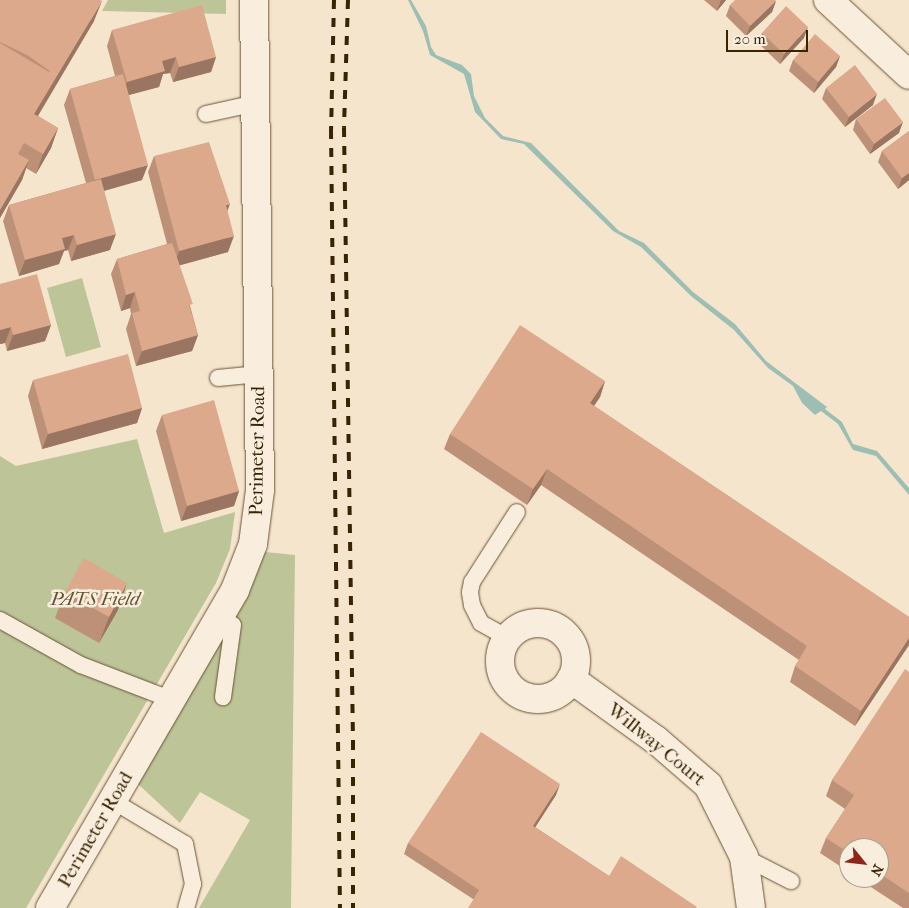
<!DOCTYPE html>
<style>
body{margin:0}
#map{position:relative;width:909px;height:908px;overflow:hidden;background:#f6e5cd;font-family:"IM FELL French Canon",serif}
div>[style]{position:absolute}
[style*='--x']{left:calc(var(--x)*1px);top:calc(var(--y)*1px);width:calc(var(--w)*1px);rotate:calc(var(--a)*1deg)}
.green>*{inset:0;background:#bdc498}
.water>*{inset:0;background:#9dbfb3}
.roads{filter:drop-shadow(0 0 1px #685435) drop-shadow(0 0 1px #685435)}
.service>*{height:16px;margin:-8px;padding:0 8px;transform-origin:8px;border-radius:8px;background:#f9eede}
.minor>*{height:28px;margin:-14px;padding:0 14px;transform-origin:14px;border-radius:14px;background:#f9eede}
.minor>.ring{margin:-14px;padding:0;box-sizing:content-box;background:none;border:28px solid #f9eede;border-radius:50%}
.rail>*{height:4px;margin-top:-2px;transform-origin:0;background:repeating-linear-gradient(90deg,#382302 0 9px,transparent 0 18px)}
.wall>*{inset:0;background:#bd9178}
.shaded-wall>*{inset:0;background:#9a7662}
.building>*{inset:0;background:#dca98c}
span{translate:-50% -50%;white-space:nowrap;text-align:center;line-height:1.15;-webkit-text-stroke:5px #f9eede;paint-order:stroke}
.street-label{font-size:19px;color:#382302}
.park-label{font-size:19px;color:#60532f;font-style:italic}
.north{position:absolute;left:839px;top:838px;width:50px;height:50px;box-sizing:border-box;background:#f9eede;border:1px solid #ac9d86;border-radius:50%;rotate:119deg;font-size:14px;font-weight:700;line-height:20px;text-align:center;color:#382302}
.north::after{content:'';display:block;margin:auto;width:18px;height:22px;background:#8f2418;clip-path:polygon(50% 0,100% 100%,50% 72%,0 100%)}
.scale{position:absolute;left:726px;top:30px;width:82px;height:22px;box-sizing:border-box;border:2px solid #382302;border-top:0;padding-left:6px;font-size:15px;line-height:18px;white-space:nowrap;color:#382302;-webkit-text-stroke:4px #f9eede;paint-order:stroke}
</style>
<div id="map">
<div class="green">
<i style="clip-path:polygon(108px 0,226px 0,226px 14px,102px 11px)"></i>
<i style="clip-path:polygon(82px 278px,101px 347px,66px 357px,47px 288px)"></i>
<i style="clip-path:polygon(137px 439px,164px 533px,235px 512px,230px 549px,216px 583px,26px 908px,0 908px,0 456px,16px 466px)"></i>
<i style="clip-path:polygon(265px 552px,295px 555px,291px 908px,199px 908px,250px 820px,200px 792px,180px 823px,138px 784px)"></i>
</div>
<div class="water">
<i style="clip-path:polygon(408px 0,411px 0,426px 26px,431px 47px,436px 55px,462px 65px,471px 74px,474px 96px,485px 118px,503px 136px,531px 143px,619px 231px,644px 243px,693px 292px,735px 324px,766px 361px,827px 407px,825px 409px,842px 422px,853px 444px,877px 451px,909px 488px,909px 495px,876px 456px,853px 450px,838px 424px,821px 411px,815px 415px,802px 403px,793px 386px,768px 368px,734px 330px,691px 296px,641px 247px,613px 231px,524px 144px,501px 139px,475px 112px,464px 74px,430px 55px,423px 31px)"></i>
</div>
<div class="roads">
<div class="service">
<i style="--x:206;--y:114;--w:51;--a:-12.4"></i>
<i style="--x:218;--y:378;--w:41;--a:-5.6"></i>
<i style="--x:220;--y:617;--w:15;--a:32"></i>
<i style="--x:233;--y:625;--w:73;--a:97.9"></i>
<i style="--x:0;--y:620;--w:93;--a:29.1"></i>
<i style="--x:81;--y:665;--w:97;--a:21"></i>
<i style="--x:508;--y:638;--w:31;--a:-151"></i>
<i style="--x:481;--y:623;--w:20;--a:-117"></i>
<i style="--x:472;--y:605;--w:13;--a:-99"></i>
<i style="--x:470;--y:592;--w:10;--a:-79"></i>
<i style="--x:472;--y:582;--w:83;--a:-57.3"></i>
<i style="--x:113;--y:801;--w:84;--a:30.8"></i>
<i style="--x:185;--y:844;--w:41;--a:78.7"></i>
<i style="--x:193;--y:884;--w:25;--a:106"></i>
<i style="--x:744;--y:857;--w:53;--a:27.1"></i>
</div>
<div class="minor">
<i style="--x:828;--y:0;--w:110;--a:42.8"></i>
<i class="ring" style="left:500px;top:623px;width:48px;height:48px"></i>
<i style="--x:571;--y:679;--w:105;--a:35.7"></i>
<i style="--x:656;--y:740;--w:69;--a:40.9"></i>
<i style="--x:708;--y:785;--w:80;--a:63.4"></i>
<i style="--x:744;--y:857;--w:51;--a:82.2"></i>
<i style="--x:50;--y:908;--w:368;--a:-59.8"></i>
<i style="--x:235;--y:590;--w:49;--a:-68.6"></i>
<i style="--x:253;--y:544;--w:54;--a:-82.6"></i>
<i style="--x:260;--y:490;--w:490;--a:-90.7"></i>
</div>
</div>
<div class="rail">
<i style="--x:334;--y:0;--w:130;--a:91.3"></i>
<i style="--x:331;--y:130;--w:778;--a:89.34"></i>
<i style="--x:348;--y:0;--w:128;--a:91.8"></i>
<i style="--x:344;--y:128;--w:613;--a:89.16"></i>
<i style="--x:353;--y:741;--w:167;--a:90"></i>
</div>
<div class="wall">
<i style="clip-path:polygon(0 0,94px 21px,38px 116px,58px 128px,51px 148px,36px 174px,26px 168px,22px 180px,0 218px)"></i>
<i style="clip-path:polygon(704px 0,726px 0,717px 11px)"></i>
<i style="clip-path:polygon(776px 1px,772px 12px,746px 36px,726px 16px,730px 5px)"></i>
<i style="clip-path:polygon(112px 30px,216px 57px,211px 72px,173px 82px,170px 73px,163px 74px,159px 87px,129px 95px,142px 180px,104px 191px,110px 250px,71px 261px,68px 250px,64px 251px,59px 264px,19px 276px,3px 221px,9px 205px,86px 183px,64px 105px,70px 89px,115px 76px,107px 46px)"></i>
<i style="clip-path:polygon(762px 33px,804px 38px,780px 64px,758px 43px)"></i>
<i style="clip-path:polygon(840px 56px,836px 67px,814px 93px,789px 71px,793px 60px)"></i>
<i style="clip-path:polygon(826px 88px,873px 105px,845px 127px,822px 99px)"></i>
<i style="clip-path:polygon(856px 119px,899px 133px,870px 154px,853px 130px)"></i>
<i style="clip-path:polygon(909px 131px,909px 180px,898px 189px,878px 162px,882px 151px)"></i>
<i style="clip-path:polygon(154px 156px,227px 211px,228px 252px,179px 265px,198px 335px,192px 351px,136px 366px,126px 329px,131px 314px,130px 308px,121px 311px,111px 274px,117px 259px,167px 244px,148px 172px)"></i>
<i style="clip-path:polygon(0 284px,51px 325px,45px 341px,7px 351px,5px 343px,0 344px)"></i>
<i style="clip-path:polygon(33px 380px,142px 408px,137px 423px,42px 449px,28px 396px)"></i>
<i style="clip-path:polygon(605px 381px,600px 397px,594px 406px,909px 617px,909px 645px,855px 726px,790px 682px,795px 666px,799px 660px,541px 485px,527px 505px,444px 449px,450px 434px)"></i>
<i style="clip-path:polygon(162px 415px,239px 491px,234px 506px,181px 521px,156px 431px)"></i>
<i style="clip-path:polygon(65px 592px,118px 610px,99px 643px,55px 618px)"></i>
<i style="clip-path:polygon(909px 672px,909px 908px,903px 908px,857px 878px,879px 878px,879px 848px,849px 848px,849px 872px,820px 853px,826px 838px,845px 809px,826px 796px,832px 780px)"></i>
<i style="clip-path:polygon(556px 795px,535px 827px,609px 876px,697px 907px,473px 899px,404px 854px,408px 843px)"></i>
</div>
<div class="shaded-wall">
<i style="clip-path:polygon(721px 0,726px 0,717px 11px)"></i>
<i style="clip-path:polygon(102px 1px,94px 21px,27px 134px,34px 114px)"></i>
<i style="clip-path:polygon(776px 1px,772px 12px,746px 36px,750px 26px)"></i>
<i style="clip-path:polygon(808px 27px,804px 38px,780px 64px,784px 54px)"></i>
<i style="clip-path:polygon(840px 56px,836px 67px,814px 93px,818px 82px)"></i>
<i style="clip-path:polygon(176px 57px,170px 73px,163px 74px,159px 87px,121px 97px,127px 82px,162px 61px)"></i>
<i style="clip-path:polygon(216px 57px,211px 72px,173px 82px,179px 67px)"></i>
<i style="clip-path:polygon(877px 94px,873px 105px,845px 127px,849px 117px)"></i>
<i style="clip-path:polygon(903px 122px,899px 133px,870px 154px,874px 144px)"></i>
<i style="clip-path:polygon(58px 128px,51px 148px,36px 174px,43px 154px)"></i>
<i style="clip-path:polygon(29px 160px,22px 180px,0 218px,0 210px)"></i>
<i style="clip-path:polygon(148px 165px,142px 180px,89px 195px,95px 180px)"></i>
<i style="clip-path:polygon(909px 173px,909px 180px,898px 189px,902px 178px)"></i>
<i style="clip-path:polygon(230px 204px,224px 220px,226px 205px)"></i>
<i style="clip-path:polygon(116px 234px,110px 250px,71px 261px,77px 245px)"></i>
<i style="clip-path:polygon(74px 235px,68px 250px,64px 251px,59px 264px,19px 276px,25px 260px,62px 238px)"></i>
<i style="clip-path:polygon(234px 236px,228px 252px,174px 267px,179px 251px)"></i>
<i style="clip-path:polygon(135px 292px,130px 308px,121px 311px,126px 295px)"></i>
<i style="clip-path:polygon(51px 325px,45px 341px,7px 351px,13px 335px)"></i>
<i style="clip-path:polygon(11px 327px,5px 343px,0 344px,0 330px)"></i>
<i style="clip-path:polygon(198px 335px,192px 351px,136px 366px,142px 351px)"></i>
<i style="clip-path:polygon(605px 381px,600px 397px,585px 419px,590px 403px)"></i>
<i style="clip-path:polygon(142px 408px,137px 423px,42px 449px,48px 434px)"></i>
<i style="clip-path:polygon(547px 469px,541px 485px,527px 505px,533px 489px)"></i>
<i style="clip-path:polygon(239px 491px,234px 506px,181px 521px,187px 506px)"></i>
<i style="clip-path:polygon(127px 583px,118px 610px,99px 643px,109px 617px)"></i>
<i style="clip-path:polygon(909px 638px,909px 645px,855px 726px,861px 711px)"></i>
<i style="clip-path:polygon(560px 784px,556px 795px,529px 837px,533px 826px)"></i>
</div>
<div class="building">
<i style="clip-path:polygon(0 0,100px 0,102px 1px,34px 114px,58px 128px,43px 154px,24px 143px,18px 154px,29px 160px,0 210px,0 43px,49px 72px,50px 71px,27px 55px,0 42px)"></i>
<i style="clip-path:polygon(735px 0,775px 0,776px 1px,750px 26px,730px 5px)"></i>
<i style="clip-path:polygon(202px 5px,216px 57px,179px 67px,176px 57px,162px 61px,165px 71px,127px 82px,112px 30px)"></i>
<i style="clip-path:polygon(786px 6px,808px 27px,784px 54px,762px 33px)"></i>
<i style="clip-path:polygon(815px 34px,840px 56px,818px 82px,793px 60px)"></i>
<i style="clip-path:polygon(855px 65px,877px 94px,849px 117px,826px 88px)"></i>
<i style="clip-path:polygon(123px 74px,148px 165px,95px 180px,70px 89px)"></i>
<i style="clip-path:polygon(885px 98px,903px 122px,874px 144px,856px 119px)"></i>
<i style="clip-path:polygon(909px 131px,909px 173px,902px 178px,882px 151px)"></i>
<i style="clip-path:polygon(209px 142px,230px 204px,226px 205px,234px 236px,179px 251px,154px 156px)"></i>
<i style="clip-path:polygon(101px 179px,116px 234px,77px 245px,74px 235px,62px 238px,65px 249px,25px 260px,9px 205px)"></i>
<i style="clip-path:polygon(172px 243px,193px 304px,189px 305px,198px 335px,142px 351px,132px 313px,140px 311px,135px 292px,126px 295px,117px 259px)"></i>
<i style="clip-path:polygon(37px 274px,51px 325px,13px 335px,11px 327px,0 330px,0 284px)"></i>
<i style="clip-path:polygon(520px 325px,605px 381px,590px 403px,909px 617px,909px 638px,861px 711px,795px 666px,807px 646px,547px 469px,533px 489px,450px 434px)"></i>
<i style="clip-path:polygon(128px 354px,142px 408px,48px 434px,33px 380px)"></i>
<i style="clip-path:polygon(214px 400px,239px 491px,187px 506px,162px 415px)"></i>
<i style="clip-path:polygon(84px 558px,127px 583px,109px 617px,65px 592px)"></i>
<i style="clip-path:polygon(905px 669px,909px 672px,909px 893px,879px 873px,879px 848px,849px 848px,849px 853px,826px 838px,854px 795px,832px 780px)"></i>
<i style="clip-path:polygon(481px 732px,560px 784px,533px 826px,609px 876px,621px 856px,697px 907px,696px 908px,468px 908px,479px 890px,408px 843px)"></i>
</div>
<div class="street-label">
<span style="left:258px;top:451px;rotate:-89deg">Perimeter Road</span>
<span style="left:656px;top:745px;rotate:39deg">Willway Court</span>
<span style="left:96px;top:830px;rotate:-60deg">Perimeter Road</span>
</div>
<div class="park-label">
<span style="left:95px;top:600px">PATS Field</span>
</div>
<div class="north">N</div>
<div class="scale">20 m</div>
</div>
